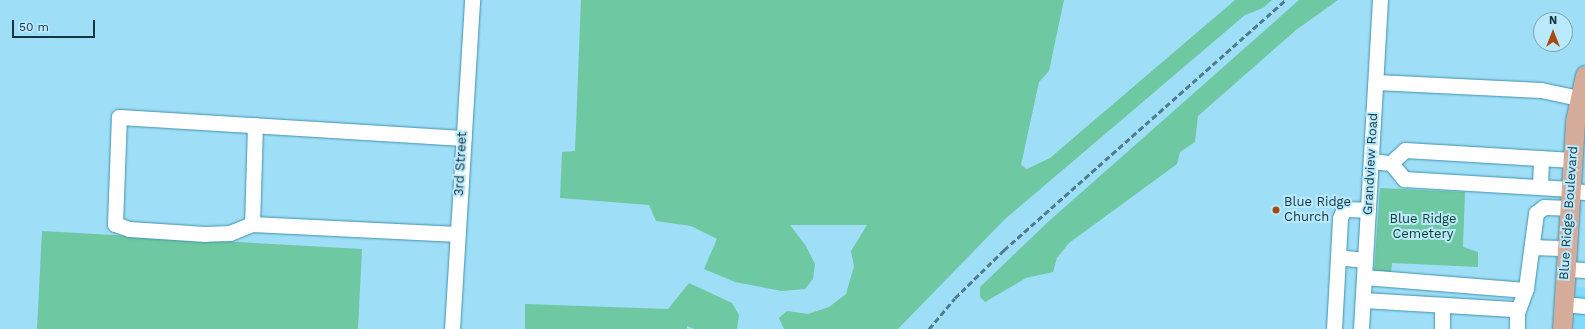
<!DOCTYPE html>
<style>
body{margin:0}
#map{position:relative;width:1585px;height:329px;overflow:hidden;background:#9fdef7;font-family:"Work Sans",sans-serif}
div>[style]{position:absolute}
[style*='--x']{left:calc(var(--x)*1px);top:calc(var(--y)*1px);width:calc(var(--w)*1px);rotate:calc(var(--a)*1deg)}
.built>*{inset:0;background:#7fdbfd}
.green>*{inset:0;background:#6ec8a2}
.roads{filter:drop-shadow(0 0 1px #4092af) drop-shadow(0 0 1px #4092af)}
.minor>*{height:15px;margin:-7.5px;padding:0 7.5px;transform-origin:7.5px;border-radius:7.5px;background:#fff}
.major>*{height:19px;margin:-9.5px;padding:0 9.5px;transform-origin:9.5px;border-radius:9.5px;background:#d5ac99}
.rail>*{height:3px;margin-top:-1.5px;transform-origin:0;background:repeating-linear-gradient(90deg,#4d7c8d 0 6px,transparent 0 9px)}
.dots>*{width:11px;height:11px;translate:-50% -50%;box-sizing:border-box;border:2px solid #bbe9fc;border-radius:50%}
span{translate:-50% -50%;white-space:nowrap;text-align:center;line-height:1.15;-webkit-text-stroke:4px #bbe9fc;paint-order:stroke}
.street-label{font-size:13px;color:#133642}
.poi-label{font-size:13px;color:#133642}
.left{translate:0 -50%;text-align:left}
.park-label{font-size:13px;color:#0b3f2d}
.north{position:absolute;left:1533px;top:12px;width:40px;height:40px;box-sizing:border-box;background:#bbe9fc;border:1px solid #78a1b2;border-radius:50%;rotate:0deg;font-size:11px;font-weight:700;line-height:16px;text-align:center;color:#133642}
.north::after{content:'';display:block;margin:auto;width:14px;height:18px;background:#ab480e;clip-path:polygon(50% 0,100% 100%,50% 72%,0 100%)}
.scale{position:absolute;left:12px;top:20px;width:83px;height:18px;box-sizing:border-box;border:2px solid #133642;border-top:0;padding-left:5px;font-size:12px;line-height:14px;white-space:nowrap;color:#133642;-webkit-text-stroke:3px #bbe9fc;paint-order:stroke}
</style>
<div id="map">
<div class="built">
<i style="clip-path:polygon(1577px 287px,1585px 288px,1585px 329px,1574px 329px)"></i>
</div>
<div class="green">
<i style="clip-path:polygon(581px 0,1064px 0,1049px 71px,1039px 82px,1021px 165px,1027px 169px,1050px 158px,1235px 0,1272px 0,1263px 8px,1245px 15px,1004px 220px,898px 329px,784px 329px,779px 318px,787px 311px,808px 314px,829px 307px,846px 294px,854px 266px,851px 251px,867px 225px,790px 225px,806px 246px,815px 264px,813px 279px,805px 289px,782px 291px,735px 282px,704px 269px,717px 239px,691px 226px,656px 221px,649px 205px,560px 198px,562px 152px,575px 151px)"></i>
<i style="clip-path:polygon(1299px 0,1338px 0,1296px 30px,1198px 116px,1195px 142px,1180px 152px,1177px 164px,1069px 243px,1057px 258px,1053px 272px,1026px 278px,985px 302px,980px 297px,980px 287px,1048px 222px)"></i>
<i style="clip-path:polygon(1380px 188px,1465px 192px,1463px 247px,1478px 252px,1478px 267px,1392px 263px,1391px 273px,1374px 272px)"></i>
<i style="clip-path:polygon(42px 231px,362px 249px,358px 329px,37px 329px)"></i>
<i style="clip-path:polygon(689px 283px,732px 303px,739px 315px,737px 329px,694px 329px,687px 326px,687px 329px,525px 329px,525px 304px,668px 309px)"></i>
</div>
<div class="roads">
<div class="minor">
<i style="--x:1376;--y:82;--w:165;--a:2.8"></i>
<i style="--x:1541;--y:90;--w:39;--a:12"></i>
<i style="--x:255;--y:125;--w:99;--a:91.7"></i>
<i style="--x:252;--y:224;--w:206;--a:2.8"></i>
<i style="--x:1371;--y:161;--w:20;--a:6"></i>
<i style="--x:1391;--y:163;--w:19;--a:-43"></i>
<i style="--x:1405;--y:150;--w:168;--a:3.4"></i>
<i style="--x:1391;--y:163;--w:21;--a:51"></i>
<i style="--x:1404;--y:179;--w:167;--a:3.4"></i>
<i style="--x:1540;--y:187;--w:29;--a:-88"></i>
<i style="--x:1571;--y:191;--w:14;--a:4"></i>
<i style="--x:252;--y:224;--w:24;--a:158"></i>
<i style="--x:230;--y:233;--w:25;--a:178"></i>
<i style="--x:205;--y:234;--w:76;--a:-176.2"></i>
<i style="--x:129;--y:229;--w:15;--a:-160"></i>
<i style="--x:115;--y:224;--w:107;--a:-87.9"></i>
<i style="--x:119;--y:117;--w:345;--a:3.5"></i>
<i style="--x:1532;--y:247;--w:35;--a:2"></i>
<i style="--x:1365;--y:260;--w:27;--a:-174"></i>
<i style="--x:1338;--y:257;--w:39;--a:-87"></i>
<i style="--x:1340;--y:218;--w:10;--a:-66"></i>
<i style="--x:1344;--y:209;--w:24;--a:2"></i>
<i style="--x:1565;--y:269;--w:20;--a:3"></i>
<i style="--x:1364;--y:277;--w:162;--a:4.6"></i>
<i style="--x:1363;--y:300;--w:150;--a:3.4"></i>
<i style="--x:1513;--y:309;--w:6;--a:45"></i>
<i style="--x:1517;--y:313;--w:16;--a:90"></i>
<i style="--x:1563;--y:304;--w:22;--a:5"></i>
<i style="--x:1517;--y:313;--w:27;--a:-70"></i>
<i style="--x:1526;--y:288;--w:76;--a:-82.4"></i>
<i style="--x:1536;--y:213;--w:10;--a:-37"></i>
<i style="--x:1544;--y:207;--w:25;--a:2"></i>
<i style="--x:452;--y:329;--w:330;--a:-86.5"></i>
<i style="--x:1334;--y:329;--w:72;--a:-86.8"></i>
<i style="--x:1361;--y:329;--w:330;--a:-86.7"></i>
<i style="--x:1442;--y:329;--w:24;--a:-90"></i>
</div>
<div class="major">
<i style="--x:1562;--y:329;--w:208;--a:-86.4"></i>
<i style="--x:1575;--y:121;--w:47;--a:-77.7"></i>
</div>
</div>
<div class="rail">
<i style="--x:929;--y:329;--w:40;--a:-50"></i>
<i style="--x:955;--y:298;--w:69;--a:-44.4"></i>
<i style="--x:1004;--y:250;--w:377;--a:-41.6"></i>
</div>
<div class="dots">
<i style="left:1276px;top:210px;background:#ab480e"></i>
</div>
<div class="street-label">
<span style="left:461px;top:164px;rotate:-87deg">3rd Street</span>
<span style="left:1371px;top:164px;rotate:-87deg">Grandview Road</span>
<span style="left:1569px;top:213px;rotate:-86deg">Blue Ridge Boulevard</span>
</div>
<div class="poi-label">
<span class="left" style="left:1284px;top:210px">Blue Ridge<br>Church</span>
</div>
<div class="park-label">
<span style="left:1423px;top:227px">Blue Ridge<br>Cemetery</span>
</div>
<div class="north">N</div>
<div class="scale">50 m</div>
</div>
